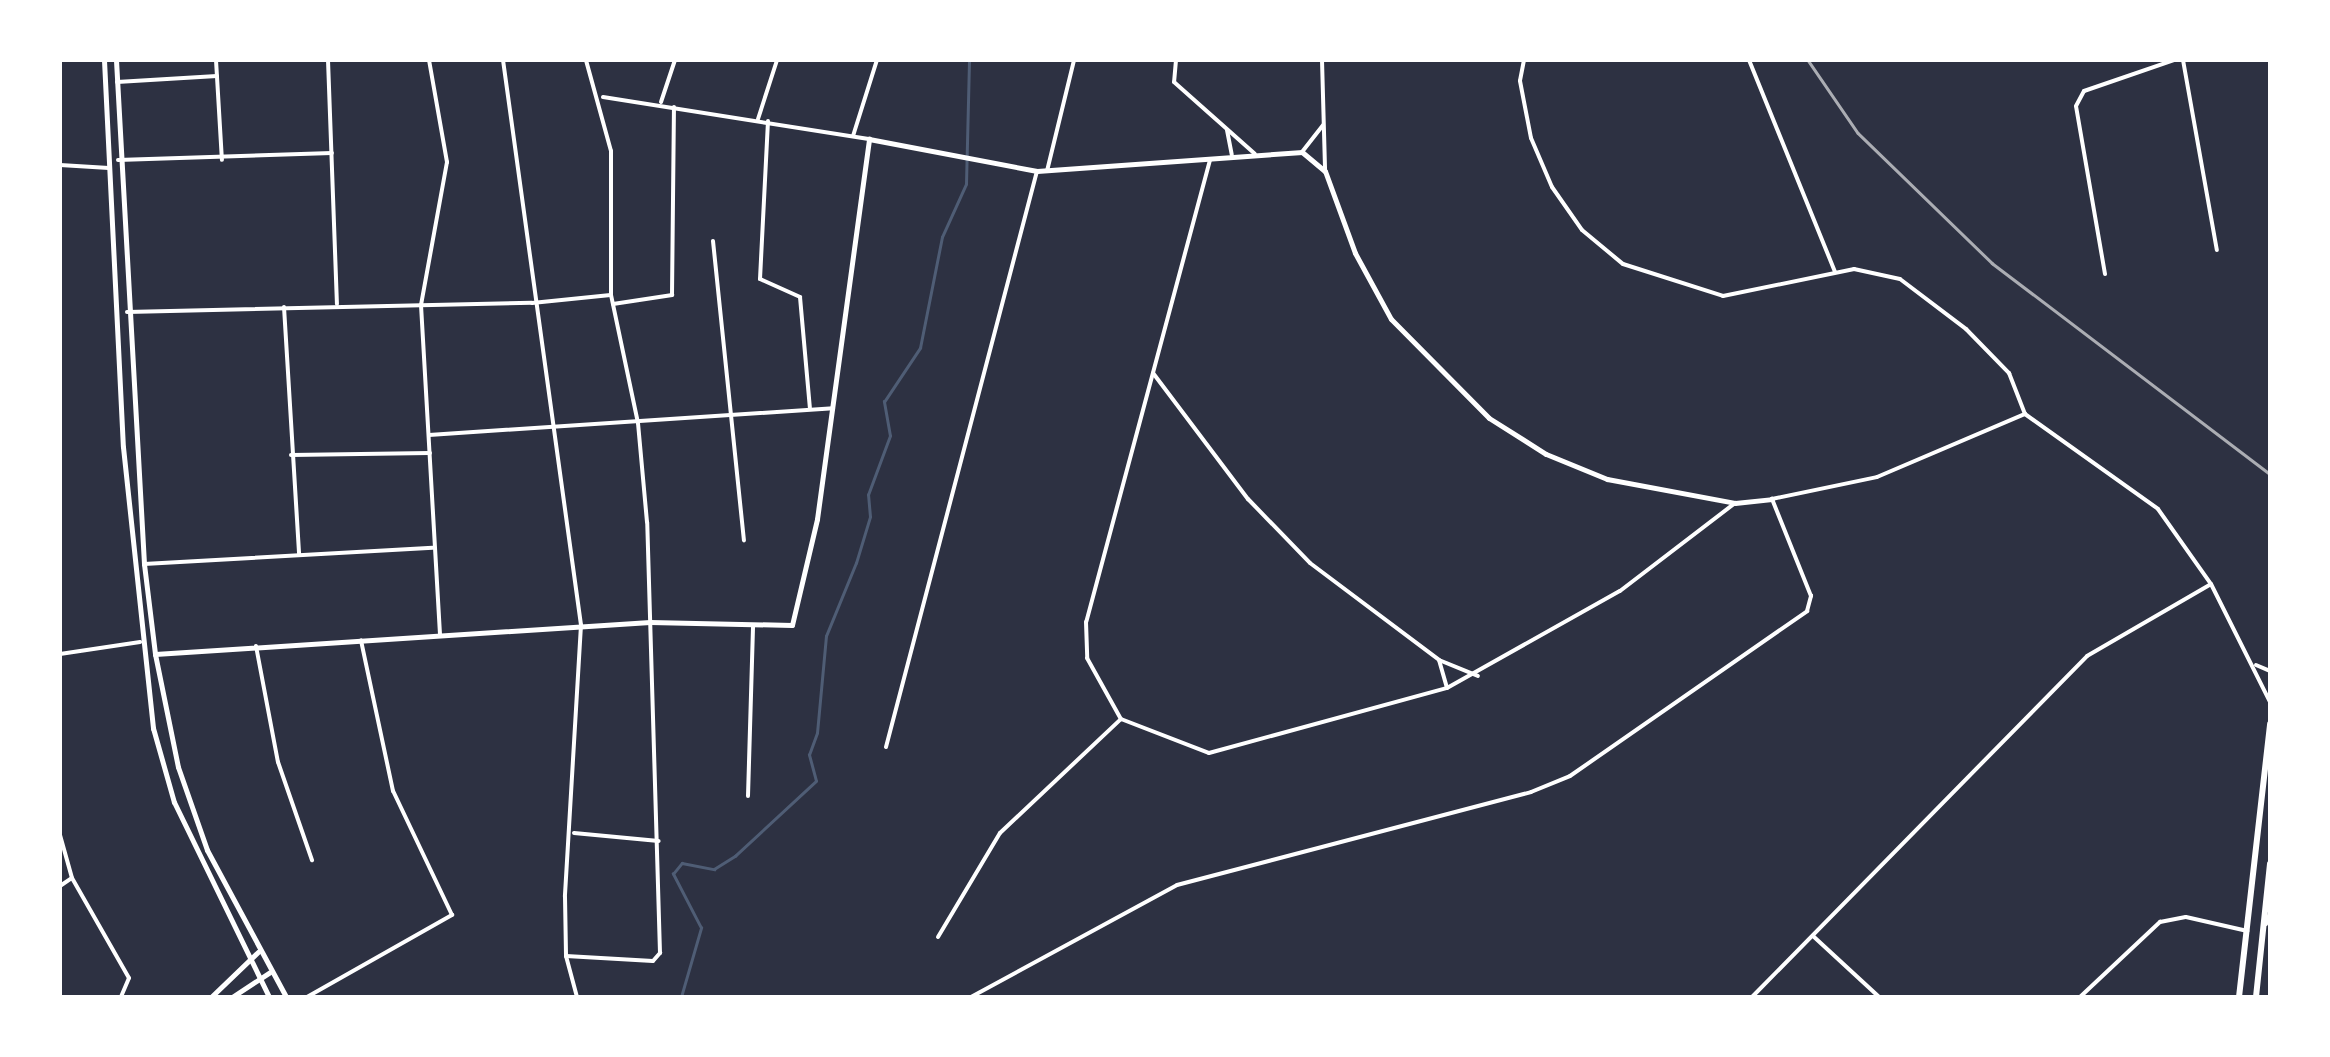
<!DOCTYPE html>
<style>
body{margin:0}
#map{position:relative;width:2330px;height:1057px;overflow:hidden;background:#2d3142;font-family:Quicksand,sans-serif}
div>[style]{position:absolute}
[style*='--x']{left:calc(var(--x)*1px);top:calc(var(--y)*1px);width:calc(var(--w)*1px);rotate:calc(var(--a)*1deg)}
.stream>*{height:2.5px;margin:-1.25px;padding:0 1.25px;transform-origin:1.25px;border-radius:1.25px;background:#4f5d75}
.minor>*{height:4px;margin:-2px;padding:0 2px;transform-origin:2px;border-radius:2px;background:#fff}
.tertiary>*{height:5px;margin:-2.5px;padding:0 2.5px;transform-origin:2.5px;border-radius:2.5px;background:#fff}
.primary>*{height:6px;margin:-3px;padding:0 3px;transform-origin:3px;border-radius:3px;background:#fff}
.rail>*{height:2.5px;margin:-1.25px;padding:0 1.25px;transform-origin:1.25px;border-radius:1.25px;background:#abadb3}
span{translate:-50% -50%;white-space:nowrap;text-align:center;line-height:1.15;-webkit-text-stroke:8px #fff;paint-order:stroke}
.frame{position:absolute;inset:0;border:62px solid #fff;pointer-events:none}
</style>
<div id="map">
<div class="stream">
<i style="--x:681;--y:997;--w:72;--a:-73.8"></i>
<i style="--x:701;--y:928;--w:61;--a:-117.4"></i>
<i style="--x:673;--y:874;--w:14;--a:-51"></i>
<i style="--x:682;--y:863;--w:33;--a:11"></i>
<i style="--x:714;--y:869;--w:25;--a:-32"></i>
<i style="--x:735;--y:856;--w:110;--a:-42.8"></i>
<i style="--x:816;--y:781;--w:27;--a:-105"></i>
<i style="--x:809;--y:755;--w:23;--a:-70"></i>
<i style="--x:817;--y:733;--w:97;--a:-84.7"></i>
<i style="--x:826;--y:636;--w:79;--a:-67.7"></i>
<i style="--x:856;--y:563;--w:48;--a:-73.1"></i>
<i style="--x:870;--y:517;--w:22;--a:-95"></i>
<i style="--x:868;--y:495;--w:63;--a:-69.6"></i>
<i style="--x:890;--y:436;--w:35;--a:-100"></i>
<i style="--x:884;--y:402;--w:65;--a:-56.3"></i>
<i style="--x:920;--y:348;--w:113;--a:-78.8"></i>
<i style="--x:942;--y:237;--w:58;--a:-65.6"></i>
<i style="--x:966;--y:184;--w:124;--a:-88.6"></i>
</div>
<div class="minor">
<i style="--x:216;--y:60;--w:100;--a:86.6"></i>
<i style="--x:328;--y:60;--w:244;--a:87.9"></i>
<i style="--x:429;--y:60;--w:104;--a:80"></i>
<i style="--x:447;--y:162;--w:145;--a:100.3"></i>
<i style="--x:421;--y:305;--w:330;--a:86.7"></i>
<i style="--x:503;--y:60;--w:570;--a:82.14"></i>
<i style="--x:581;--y:625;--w:272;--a:93.4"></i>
<i style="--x:565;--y:897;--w:59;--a:89"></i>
<i style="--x:566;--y:956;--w:42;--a:75"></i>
<i style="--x:1176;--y:60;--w:22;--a:95"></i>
<i style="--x:1174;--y:82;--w:108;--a:41.6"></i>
<i style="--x:1322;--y:60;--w:110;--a:88.4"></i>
<i style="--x:1524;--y:60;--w:21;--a:101"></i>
<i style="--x:1520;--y:81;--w:58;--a:79.1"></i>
<i style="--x:1531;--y:138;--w:53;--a:66.8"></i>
<i style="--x:1552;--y:187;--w:52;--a:55.1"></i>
<i style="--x:1582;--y:230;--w:53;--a:39.7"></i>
<i style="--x:1623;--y:264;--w:105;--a:17.7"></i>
<i style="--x:1723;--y:296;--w:134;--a:-11.6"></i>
<i style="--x:1854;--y:269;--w:47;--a:12.3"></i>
<i style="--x:1900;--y:279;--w:83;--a:37.1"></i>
<i style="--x:1966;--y:329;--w:62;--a:45.7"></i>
<i style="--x:2009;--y:373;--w:44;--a:68.7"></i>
<i style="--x:1749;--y:60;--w:229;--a:67.9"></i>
<i style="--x:2183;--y:60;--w:193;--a:79.9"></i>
<i style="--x:117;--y:82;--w:100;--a:-3.4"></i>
<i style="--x:603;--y:97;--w:269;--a:9"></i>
<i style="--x:661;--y:102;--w:44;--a:-71.6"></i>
<i style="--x:758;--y:119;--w:62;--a:-72.1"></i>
<i style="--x:768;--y:121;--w:158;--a:92.9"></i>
<i style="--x:760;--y:279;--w:44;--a:24.2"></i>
<i style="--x:800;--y:297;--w:111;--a:84.9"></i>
<i style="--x:1227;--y:130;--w:25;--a:79"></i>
<i style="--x:853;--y:136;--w:80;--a:-72.5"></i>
<i style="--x:1302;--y:152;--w:34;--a:-52"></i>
<i style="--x:118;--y:160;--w:214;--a:-1.9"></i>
<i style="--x:1210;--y:160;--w:478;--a:105"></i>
<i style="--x:1086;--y:622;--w:36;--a:88"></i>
<i style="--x:1087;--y:658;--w:70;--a:60.9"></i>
<i style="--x:1121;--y:719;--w:94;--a:21.1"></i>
<i style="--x:1209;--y:753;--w:247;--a:-15.3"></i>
<i style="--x:1447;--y:688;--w:198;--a:-29.3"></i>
<i style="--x:1620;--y:591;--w:145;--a:-37.4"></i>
<i style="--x:60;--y:165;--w:49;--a:3.5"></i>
<i style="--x:1047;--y:171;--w:114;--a:-76.3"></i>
<i style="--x:713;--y:241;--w:301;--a:84.1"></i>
<i style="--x:2105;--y:274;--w:170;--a:-99.8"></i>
<i style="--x:2076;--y:106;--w:17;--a:-62"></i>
<i style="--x:2084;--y:91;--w:95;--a:-19"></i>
<i style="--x:613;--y:304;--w:60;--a:-8.7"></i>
<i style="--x:672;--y:295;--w:188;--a:-89.4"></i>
<i style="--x:284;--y:307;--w:248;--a:86.5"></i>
<i style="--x:127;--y:312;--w:405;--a:-1.3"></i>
<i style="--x:532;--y:303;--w:79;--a:-5.8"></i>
<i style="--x:1153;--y:373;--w:158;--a:53"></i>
<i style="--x:1248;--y:499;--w:89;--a:45.9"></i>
<i style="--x:1310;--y:563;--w:161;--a:36.9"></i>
<i style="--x:1439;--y:660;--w:42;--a:22.3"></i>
<i style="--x:429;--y:435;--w:405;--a:-3.8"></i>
<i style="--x:291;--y:455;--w:139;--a:-0.8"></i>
<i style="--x:144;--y:564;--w:289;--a:-3.2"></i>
<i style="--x:256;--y:646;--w:118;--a:79.3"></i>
<i style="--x:278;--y:762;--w:104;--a:70.9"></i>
<i style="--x:60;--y:654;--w:81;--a:-8.5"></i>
<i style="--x:1439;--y:660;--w:29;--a:74"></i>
<i style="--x:2256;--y:665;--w:15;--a:23"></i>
<i style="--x:886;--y:747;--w:595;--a:-75.31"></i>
<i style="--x:748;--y:796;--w:169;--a:-88.3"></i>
<i style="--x:574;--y:833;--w:85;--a:5.4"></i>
<i style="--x:60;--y:835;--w:45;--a:74.4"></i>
<i style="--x:72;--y:878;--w:115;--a:60.3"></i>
<i style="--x:129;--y:978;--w:21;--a:113"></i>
<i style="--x:60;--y:886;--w:14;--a:-34"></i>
<i style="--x:2266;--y:924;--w:12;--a:-70"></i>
<i style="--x:1813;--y:936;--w:90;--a:42.7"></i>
<i style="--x:938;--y:937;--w:121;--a:-59.2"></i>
<i style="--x:1000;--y:833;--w:166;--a:-43.3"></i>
<i style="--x:566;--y:956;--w:87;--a:3.3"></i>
<i style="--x:653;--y:961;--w:11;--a:-49"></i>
<i style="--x:660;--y:953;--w:431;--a:-91.7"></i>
<i style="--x:647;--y:522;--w:99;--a:-95.2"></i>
<i style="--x:638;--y:423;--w:131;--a:-101.9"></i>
<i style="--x:611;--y:295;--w:144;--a:-90"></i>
<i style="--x:611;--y:151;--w:94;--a:-105.4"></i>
<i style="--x:307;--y:997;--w:167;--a:-29.5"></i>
<i style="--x:452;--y:915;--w:137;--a:-115.4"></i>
<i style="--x:393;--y:791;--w:154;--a:-102"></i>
<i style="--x:971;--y:997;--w:234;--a:-28.5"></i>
<i style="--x:1177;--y:885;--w:366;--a:-14.7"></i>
<i style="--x:1531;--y:792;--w:42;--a:-22.3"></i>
<i style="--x:1570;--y:776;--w:289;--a:-34.8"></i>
<i style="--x:1807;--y:611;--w:16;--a:-75"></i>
<i style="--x:1811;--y:596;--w:105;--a:-111.9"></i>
<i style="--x:1772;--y:499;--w:107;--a:-11.8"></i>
<i style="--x:1877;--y:477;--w:161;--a:-23.1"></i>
<i style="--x:2025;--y:414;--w:163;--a:35.5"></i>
<i style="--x:2158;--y:509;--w:92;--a:54.8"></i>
<i style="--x:2211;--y:584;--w:132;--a:63.4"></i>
<i style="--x:1752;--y:997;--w:478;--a:-45.5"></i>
<i style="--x:2087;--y:656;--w:143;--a:-30.1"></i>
<i style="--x:2080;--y:997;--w:110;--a:-43.2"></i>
<i style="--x:2160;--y:922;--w:26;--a:-11"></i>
<i style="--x:2186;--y:917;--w:63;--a:12.9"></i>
</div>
<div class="tertiary">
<i style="--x:104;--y:60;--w:387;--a:87.2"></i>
<i style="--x:123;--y:447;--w:283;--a:83.9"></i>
<i style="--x:153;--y:728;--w:77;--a:74.2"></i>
<i style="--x:174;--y:802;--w:217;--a:64"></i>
<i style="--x:116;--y:60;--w:505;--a:86.82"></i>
<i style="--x:144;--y:564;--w:91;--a:83"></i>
<i style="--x:155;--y:654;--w:115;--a:78.5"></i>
<i style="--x:178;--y:767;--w:88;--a:70.7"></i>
<i style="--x:207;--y:850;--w:167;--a:61.7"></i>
<i style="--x:155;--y:654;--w:496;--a:-3.7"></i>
<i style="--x:650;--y:622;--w:142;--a:1.2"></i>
<i style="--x:792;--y:625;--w:109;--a:-76.7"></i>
<i style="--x:817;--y:519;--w:384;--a:-82.2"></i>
<i style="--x:869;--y:139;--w:171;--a:10.8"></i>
<i style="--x:1037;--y:171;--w:266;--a:-4.1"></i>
<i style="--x:1302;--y:152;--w:30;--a:40"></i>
<i style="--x:1325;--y:171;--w:87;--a:69.9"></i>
<i style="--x:1355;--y:253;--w:75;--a:61.4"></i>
<i style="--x:1391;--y:319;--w:139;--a:45.3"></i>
<i style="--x:1489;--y:418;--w:67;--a:32.3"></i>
<i style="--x:1546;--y:454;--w:66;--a:22.3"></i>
<i style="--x:1607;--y:479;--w:130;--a:10.6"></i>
<i style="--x:1735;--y:503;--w:37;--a:-6"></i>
<i style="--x:211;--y:997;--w:65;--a:-43.8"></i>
<i style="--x:232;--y:997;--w:45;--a:-33.3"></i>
</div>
<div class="primary">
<i style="--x:2239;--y:997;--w:275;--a:-83.5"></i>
<i style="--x:2256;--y:997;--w:134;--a:-84"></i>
</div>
<div class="rail">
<i style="--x:1808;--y:60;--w:88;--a:55.6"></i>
<i style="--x:1858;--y:133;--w:187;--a:44.1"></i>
<i style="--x:1992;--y:263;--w:349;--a:37.2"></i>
</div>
<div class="frame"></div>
</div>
